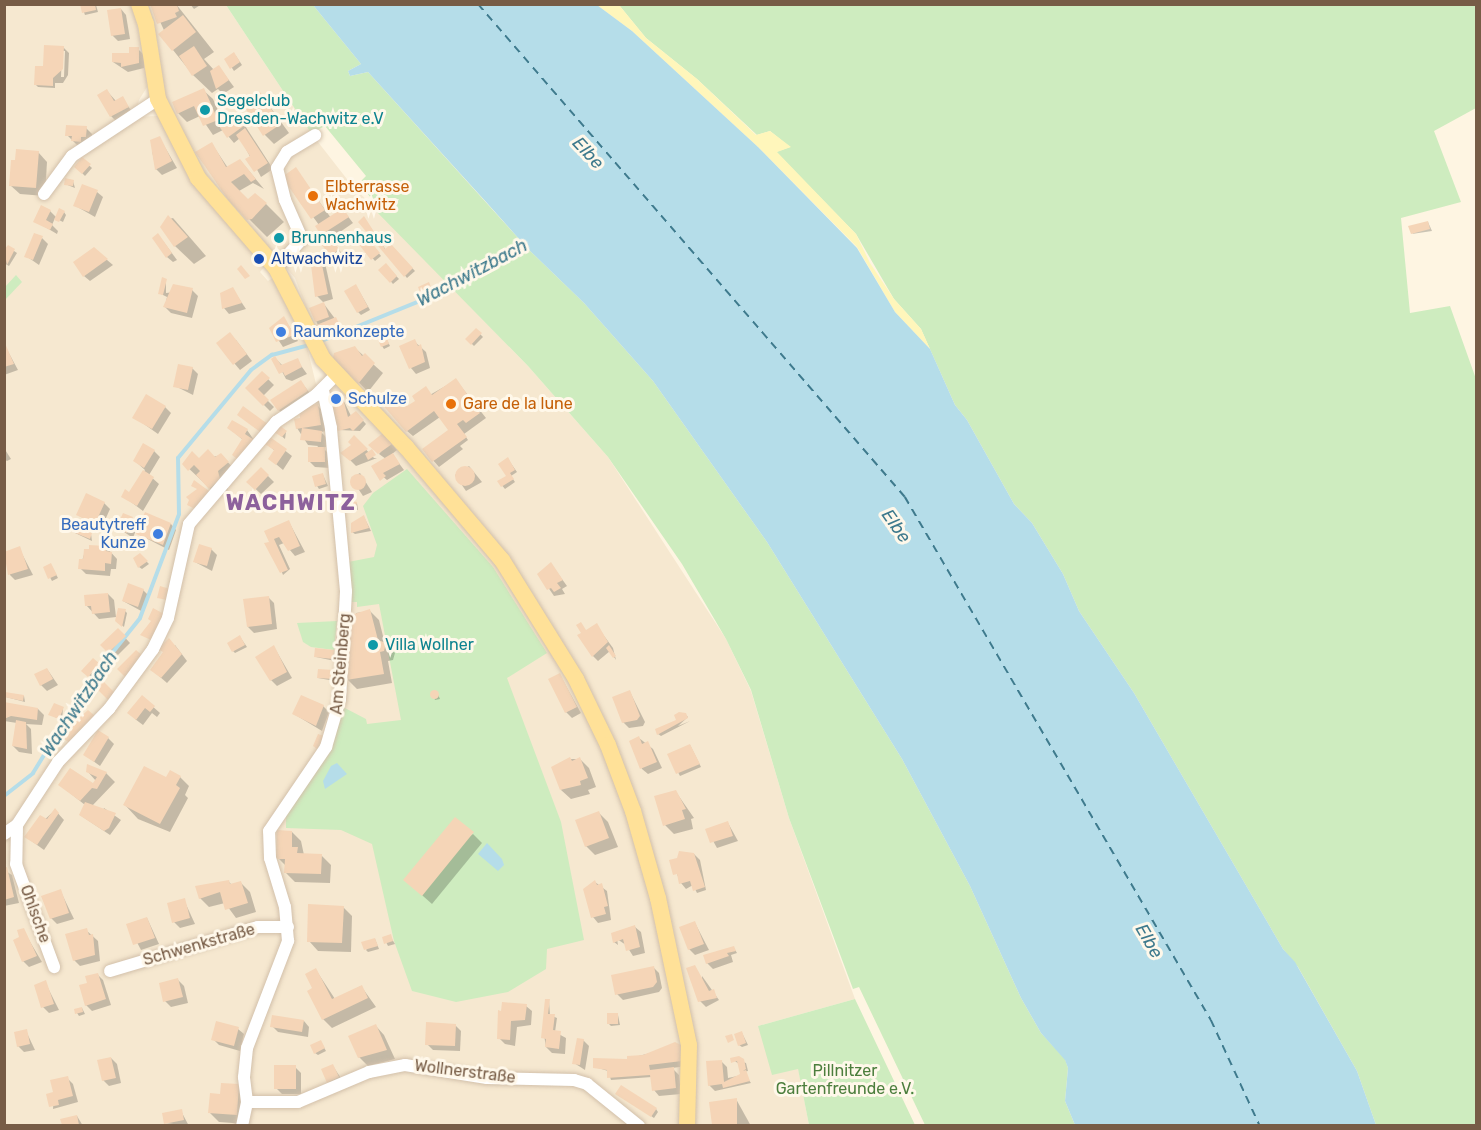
<!DOCTYPE html>
<meta charset="utf-8">
<style>
body{margin:0}
#map{position:relative;width:1481px;height:1130px;overflow:hidden;background:#fef5e2;font-family:Rubik,sans-serif}
div>[style]{position:absolute}
[style*='--x']{left:calc(var(--x)*1px);top:calc(var(--y)*1px);width:calc(var(--w)*1px);rotate:calc(var(--a)*1deg)}
.residential>*{inset:0;background:#f6e8d0}
.green>*{inset:0;background:#ceecbf}
.sand>*{inset:0;background:#fff6bb}
.water>*{inset:0;background:#b5dde9}
.shadow>*{inset:0;background:#0003}
.stream>*{height:4px;margin:-2px;padding:0 2px;transform-origin:2px;border-radius:2px;background:#b5dde9}
.ferry>*{height:1.5px;margin-top:-0.75px;transform-origin:0;background:repeating-linear-gradient(90deg,#3e7a8d 0 8px,transparent 0 14px)}
.building>*{inset:0;background:#f5d5b7}
.round{border-radius:50%}
.roads{filter:drop-shadow(0 0 2px #d2c0aa) drop-shadow(0 0 2px #d2c0aa)}
.minor>*{height:12px;margin:-6px;padding:0 6px;transform-origin:6px;border-radius:6px;background:#fff}
.major>*{height:16px;margin:-8px;padding:0 8px;transform-origin:8px;border-radius:8px;background:#ffe198}
.dots>*{width:16px;height:16px;translate:-50% -50%;box-sizing:border-box;border:3px solid #fff8ea;border-radius:50%}
span{translate:-50% -50%;white-space:nowrap;text-align:center;line-height:1.15;-webkit-text-stroke:6px #fff8ea;paint-order:stroke}
.culture-label{font-size:16px;color:#0d838f}
.left{translate:0 -50%;text-align:left}
.food-label{font-size:16px;color:#c56008}
.transit-label{font-size:16px;color:#164399}
.shop-label{font-size:16px;color:#366cbe}
.right{translate:-100% -50%;text-align:right}
.street-label{font-size:16px;color:#775c46}
.park-label{font-size:16px;color:#4c7e3d}
.water-label{font-size:18px;color:#3e7a8d;font-style:italic}
.district-label{font-size:22px;color:#8d619c;font-weight:700;letter-spacing:1.5px}
.frame{position:absolute;inset:0;border:6px solid #775c46;pointer-events:none}
</style>
<div id="map">
<div class="residential">
<i style="clip-path:polygon(5px 5px,133px 5px,149px 84px,139px 100px,135px 117px,157px 116px,266px 265px,260px 272px,268px 281px,274px 277px,307px 347px,316px 384px,325px 391px,333px 386px,341px 387px,355px 400px,492px 558px,535px 620px,603px 746px,642px 856px,683px 1043px,681px 1125px,5px 1126px)"></i>
<i style="clip-path:polygon(148px 5px,226px 5px,311px 133px,350px 183px,528px 366px,608px 457px,726px 639px,751px 691px,789px 818px,855px 999px,758px 1026px,798px 1068px,809px 1125px,693px 1125px,685px 992px,583px 677px,520px 575px,334px 361px,314px 329px,295px 278px,205px 173px,164px 99px,158px 43px)"></i>
</div>
<div class="green">
<i style="clip-path:polygon(226px 5px,313px 5px,361px 64px,348px 71px,350px 76px,368px 72px,520px 240px,509px 252px,525px 246px,584px 303px,653px 381px,767px 542px,902px 759px,970px 886px,1021px 998px,1041px 1033px,1065px 1059px,1068px 1068px,1065px 1101px,1075px 1125px,925px 1125px,859px 987px,853px 989px,789px 818px,751px 690px,726px 639px,682px 564px,608px 457px,528px 366px,373px 208px,379px 208px,359px 183px,366px 176px,325px 126px,311px 133px)"></i>
<i style="clip-path:polygon(619px 5px,1476px 5px,1476px 108px,1434px 131px,1461px 202px,1401px 218px,1410px 313px,1450px 306px,1476px 379px,1476px 1125px,1376px 1125px,1357px 1071px,1298px 967px,1283px 949px,1134px 693px,1079px 611px,1063px 574px,1032px 523px,1014px 504px,967px 420px,955px 405px,921px 329px,894px 299px,856px 234px,776px 152px,790px 147px,770px 131px,757px 135px,697px 79px,646px 38px)"></i>
<i style="clip-path:polygon(16px 275px,22px 282px,5px 300px,5px 287px)"></i>
<i style="clip-path:polygon(407px 469px,493px 567px,547px 653px,507px 678px,561px 822px,584px 940px,547px 949px,546px 969px,508px 992px,456px 1002px,412px 991px,394px 941px,372px 844px,341px 830px,286px 828px,286px 813px,328px 750px,343px 707px,366px 719px,367px 724px,401px 720px,379px 604px,357px 607px,357px 602px,351px 602px,348px 562px,374px 557px,377px 545px,363px 506px,373px 493px)"></i>
<i style="clip-path:polygon(337px 621px,334px 650px,311px 647px,303px 642px,297px 623px)"></i>
<i style="clip-path:polygon(855px 999px,915px 1125px,809px 1125px,798px 1069px,772px 1075px,758px 1026px)"></i>
</div>
<div class="sand">
<i style="clip-path:polygon(597px 5px,619px 5px,646px 38px,697px 79px,756px 135px,770px 131px,791px 147px,777px 152px,856px 234px,870px 263px,894px 299px,921px 329px,930px 349px,895px 312px,857px 247px,758px 147px,632px 31px)"></i>
</div>
<div class="water">
<i style="clip-path:polygon(313px 5px,597px 5px,632px 31px,758px 147px,857px 248px,895px 312px,930px 349px,955px 405px,967px 420px,1014px 504px,1032px 523px,1063px 574px,1079px 611px,1134px 693px,1283px 949px,1295px 962px,1357px 1071px,1376px 1125px,1075px 1125px,1065px 1101px,1068px 1068px,1065px 1060px,1041px 1033px,1021px 998px,970px 886px,902px 759px,767px 542px,653px 381px,584px 303px,525px 246px,509px 252px,520px 240px,487px 203px,368px 72px,350px 76px,348px 71px,361px 64px)"></i>
<i style="clip-path:polygon(337px 763px,347px 774px,325px 789px,323px 781px,331px 766px)"></i>
<i style="clip-path:polygon(487px 843px,502px 859px,504px 865px,498px 871px,478px 854px)"></i>
</div>
<div class="shadow">
<i style="clip-path:polygon(81px 4px,96px 5px,98px 12px,85px 15px)"></i>
<i style="clip-path:polygon(152px 4px,176px 4px,214px 52px,204px 59px,214px 70px,219px 67px,234px 87px,223px 94px,218px 89px,212px 93px,193px 75px,173px 50px)"></i>
<i style="clip-path:polygon(190px 4px,202px 4px,194px 9px)"></i>
<i style="clip-path:polygon(121px 9px,126px 15px,130px 39px,118px 41px,112px 35px)"></i>
<i style="clip-path:polygon(evenodd,63px 47px,69px 53px,68px 75px,63px 83px,55px 83px,55px 88px,38px 87px,36px 85px,44px 68px,63px 47px,62px 51px,65px 51px,64px 77px,61px 77px,62px 51px)"></i>
<i style="clip-path:polygon(138px 49px,144px 55px,144px 68px,128px 72px,113px 62px)"></i>
<i style="clip-path:polygon(236px 56px,242px 65px,234px 71px,226px 59px)"></i>
<i style="clip-path:polygon(203px 90px,213px 99px,224px 124px,237px 116px,242px 121px,273px 169px,261px 177px,240px 138px,234px 143px,223px 130px,213px 135px,200px 116px,187px 122px,178px 113px)"></i>
<i style="clip-path:polygon(107px 91px,116px 101px,122px 98px,133px 113px,117px 122px,111px 116px)"></i>
<i style="clip-path:polygon(260px 93px,289px 133px,274px 144px,265px 135px)"></i>
<i style="clip-path:polygon(86px 128px,92px 134px,92px 142px,79px 147px,67px 135px)"></i>
<i style="clip-path:polygon(159px 137px,177px 168px,162px 175px,156px 169px,152px 151px)"></i>
<i style="clip-path:polygon(212px 144px,228px 168px,240px 160px,264px 189px,253px 183px,239px 191px,249px 201px,266px 204px,284px 222px,267px 237px,230px 200px,197px 152px)"></i>
<i style="clip-path:polygon(38px 152px,47px 162px,45px 196px,20px 194px,10px 185px)"></i>
<i style="clip-path:polygon(4px 159px,6px 160px,5px 187px,4px 187px)"></i>
<i style="clip-path:polygon(82px 159px,92px 168px,85px 176px,76px 167px)"></i>
<i style="clip-path:polygon(296px 169px,331px 218px,343px 210px,353px 223px,330px 239px,344px 256px,337px 261px,319px 225px,284px 177px)"></i>
<i style="clip-path:polygon(73px 181px,75px 188px,65px 184px)"></i>
<i style="clip-path:polygon(97px 192px,103px 197px,95px 217px,74px 205px)"></i>
<i style="clip-path:polygon(50px 211px,57px 218px,64px 212px,66px 215px,63px 222px,55px 218px,52px 225px,58px 231px,57px 234px,35px 221px)"></i>
<i style="clip-path:polygon(173px 218px,206px 256px,194px 264px,175px 246px,166px 220px)"></i>
<i style="clip-path:polygon(364px 218px,386px 250px,391px 246px,415px 271px,407px 278px,361px 222px)"></i>
<i style="clip-path:polygon(1428px 222px,1432px 231px,1412px 234px)"></i>
<i style="clip-path:polygon(279px 232px,282px 234px,286px 242px,277px 241px,274px 235px)"></i>
<i style="clip-path:polygon(364px 234px,381px 256px,375px 261px,359px 242px)"></i>
<i style="clip-path:polygon(42px 238px,48px 244px,39px 265px,26px 256px)"></i>
<i style="clip-path:polygon(163px 241px,177px 260px,173px 262px,167px 257px)"></i>
<i style="clip-path:polygon(8px 247px,17px 253px,9px 266px,4px 263px)"></i>
<i style="clip-path:polygon(94px 249px,113px 265px,90px 281px,84px 276px)"></i>
<i style="clip-path:polygon(320px 257px,325px 263px,333px 299px,323px 302px,317px 296px)"></i>
<i style="clip-path:polygon(386px 265px,399px 279px,393px 284px,381px 270px)"></i>
<i style="clip-path:polygon(166px 280px,166px 293px,192px 290px,198px 296px,192px 318px,171px 313px,165px 307px,167px 297px,159px 293px)"></i>
<i style="clip-path:polygon(429px 284px,435px 295px,426px 299px,423px 296px)"></i>
<i style="clip-path:polygon(232px 288px,246px 309px,229px 314px,224px 308px)"></i>
<i style="clip-path:polygon(358px 289px,370px 310px,361px 315px,358px 312px)"></i>
<i style="clip-path:polygon(324px 304px,345px 332px,325px 340px,316px 321px)"></i>
<i style="clip-path:polygon(284px 318px,298px 341px,283px 347px,271px 329px)"></i>
<i style="clip-path:polygon(476px 330px,483px 337px,474px 346px,467px 339px)"></i>
<i style="clip-path:polygon(384px 334px,390px 346px,384px 349px,382px 346px)"></i>
<i style="clip-path:polygon(236px 340px,252px 361px,240px 370px,218px 344px)"></i>
<i style="clip-path:polygon(414px 341px,426px 352px,430px 368px,416px 374px,411px 368px)"></i>
<i style="clip-path:polygon(4px 344px,18px 370px,4px 375px)"></i>
<i style="clip-path:polygon(355px 348px,383px 373px,368px 392px,334px 357px)"></i>
<i style="clip-path:polygon(275px 358px,283px 366px,297px 360px,307px 374px,292px 381px,286px 379px)"></i>
<i style="clip-path:polygon(192px 368px,198px 374px,193px 395px,175px 386px)"></i>
<i style="clip-path:polygon(262px 373px,274px 385px,263px 396px,274px 407px,270px 411px,247px 388px)"></i>
<i style="clip-path:polygon(456px 380px,486px 418px,464px 434px,468px 440px,460px 446px,463px 449px,439px 467px,424px 450px,450px 431px,440px 417px,413px 436px,407px 431px,407px 408px)"></i>
<i style="clip-path:polygon(301px 382px,313px 397px,284px 416px,279px 410px)"></i>
<i style="clip-path:polygon(340px 393px,351px 416px,356px 413px,366px 424px,360px 431px,339px 430px)"></i>
<i style="clip-path:polygon(318px 406px,324px 412px,326px 431px,321px 432px,327px 438px,326px 447px,322px 447px,330px 455px,330px 468px,315px 467px,309px 461px,318px 446px,308px 445px,297px 428px)"></i>
<i style="clip-path:polygon(165px 407px,171px 413px,158px 434px,134px 417px)"></i>
<i style="clip-path:polygon(239px 415px,292px 456px,283px 470px,270px 459px,275px 451px,267px 444px,270px 439px)"></i>
<i style="clip-path:polygon(229px 428px,247px 430px,259px 447px,247px 466px,239px 461px,243px 440px)"></i>
<i style="clip-path:polygon(286px 432px,285px 439px,279px 434px)"></i>
<i style="clip-path:polygon(354px 437px,374px 458px,377px 458px,356px 466px,348px 458px)"></i>
<i style="clip-path:polygon(389px 441px,397px 450px,392px 454px,404px 470px,387px 480px,381px 475px,386px 459px,379px 454px)"></i>
<i style="clip-path:polygon(4px 448px,11px 459px,7px 461px,4px 459px)"></i>
<i style="clip-path:polygon(154px 451px,160px 457px,149px 475px,159px 484px,143px 511px,123px 496px,130px 494px,145px 470px,135px 461px)"></i>
<i style="clip-path:polygon(221px 455px,237px 472px,226px 481px,228px 489px,219px 497px,184px 464px)"></i>
<i style="clip-path:polygon(510px 462px,517px 472px,511px 476px,515px 482px,505px 489px,499px 482px,508px 476px)"></i>
<i style="clip-path:polygon(469px 466px,482px 482px,466px 491px,455px 475px)"></i>
<i style="clip-path:polygon(261px 469px,274px 482px,261px 494px,248px 482px)"></i>
<i style="clip-path:polygon(360px 473px,372px 492px,363px 496px,351px 478px)"></i>
<i style="clip-path:polygon(323px 475px,328px 486px,319px 489px,317px 486px)"></i>
<i style="clip-path:polygon(104px 503px,110px 509px,101px 529px,78px 515px)"></i>
<i style="clip-path:polygon(357px 503px,358px 510px,344px 505px)"></i>
<i style="clip-path:polygon(364px 517px,371px 531px,355px 534px,352px 532px)"></i>
<i style="clip-path:polygon(132px 518px,138px 524px,133px 538px,118px 528px)"></i>
<i style="clip-path:polygon(289px 522px,305px 552px,295px 556px,284px 543px,279px 545px,290px 569px,283px 575px,266px 532px)"></i>
<i style="clip-path:polygon(171px 524px,176px 530px,169px 550px,138px 534px)"></i>
<i style="clip-path:polygon(70px 530px,91px 534px,92px 541px,73px 532px)"></i>
<i style="clip-path:polygon(106px 547px,117px 559px,116px 569px,111px 569px,110px 576px,86px 574px,80px 568px,85px 551px)"></i>
<i style="clip-path:polygon(19px 548px,33px 575px,15px 580px,10px 575px,4px 553px)"></i>
<i style="clip-path:polygon(211px 549px,217px 555px,212px 571px,195px 562px)"></i>
<i style="clip-path:polygon(140px 555px,149px 564px,142px 569px,139px 567px)"></i>
<i style="clip-path:polygon(551px 564px,567px 586px,562px 589px,565px 594px,554px 596px,539px 574px)"></i>
<i style="clip-path:polygon(51px 565px,58px 578px,52px 581px,45px 568px)"></i>
<i style="clip-path:polygon(143px 590px,149px 596px,143px 612px,123px 601px)"></i>
<i style="clip-path:polygon(108px 594px,114px 600px,116px 617px,99px 619px,86px 605px)"></i>
<i style="clip-path:polygon(268px 597px,274px 603px,277px 629px,254px 633px,248px 627px)"></i>
<i style="clip-path:polygon(125px 611px,127px 613px,124px 627px,117px 621px)"></i>
<i style="clip-path:polygon(370px 611px,379px 620px,385px 644px,395px 653px,393px 660px,388px 661px,392px 683px,357px 689px,348px 680px,349px 635px,352px 618px,358px 628px,356px 613px)"></i>
<i style="clip-path:polygon(596px 625px,613px 648px,616px 660px,610px 651px,598px 661px,593px 656px,586px 632px)"></i>
<i style="clip-path:polygon(118px 630px,130px 643px,115px 658px,102px 645px)"></i>
<i style="clip-path:polygon(240px 637px,247px 647px,235px 653px,233px 651px)"></i>
<i style="clip-path:polygon(175px 645px,187px 661px,167px 683px,152px 670px)"></i>
<i style="clip-path:polygon(274px 647px,292px 678px,277px 686px,271px 680px)"></i>
<i style="clip-path:polygon(333px 651px,335px 661px,316px 657px)"></i>
<i style="clip-path:polygon(93px 660px,101px 668px,92px 678px,84px 670px)"></i>
<i style="clip-path:polygon(47px 669px,58px 685px,47px 691px,41px 685px)"></i>
<i style="clip-path:polygon(333px 672px,335px 681px,318px 678px)"></i>
<i style="clip-path:polygon(560px 675px,581px 713px,572px 718px,566px 712px)"></i>
<i style="clip-path:polygon(432px 692px,437px 692px,440px 699px,435px 700px)"></i>
<i style="clip-path:polygon(630px 692px,645px 722px,643px 726px,629px 728px,623px 722px)"></i>
<i style="clip-path:polygon(24px 696px,25px 702px,6px 697px)"></i>
<i style="clip-path:polygon(142px 697px,160px 713px,157px 717px,152px 713px,143px 725px,135px 719px)"></i>
<i style="clip-path:polygon(4px 705px,38px 709px,44px 715px,42px 725px,26px 724px,31px 729px,32px 754px,19px 752px,13px 746px,17px 723px,4px 721px)"></i>
<i style="clip-path:polygon(323px 706px,329px 712px,322px 731px,294px 714px)"></i>
<i style="clip-path:polygon(63px 708px,62px 721px,50px 714px)"></i>
<i style="clip-path:polygon(685px 714px,688px 717px,678px 726px,690px 721px,661px 736px,658px 734px)"></i>
<i style="clip-path:polygon(108px 738px,114px 744px,100px 766px,85px 755px)"></i>
<i style="clip-path:polygon(639px 738px,653px 749px,662px 768px,648px 774px,642px 769px,633px 750px)"></i>
<i style="clip-path:polygon(690px 745px,701px 767px,680px 776px,669px 755px)"></i>
<i style="clip-path:polygon(570px 759px,580px 759px,589px 768px,596px 787px,588px 790px,590px 794px,571px 799px,561px 790px)"></i>
<i style="clip-path:polygon(88px 766px,106px 773px,115px 782px,91px 807px,102px 813px,104px 808px,121px 820px,110px 835px,80px 815px,85px 805px,60px 785px,93px 785px,96px 781px,88px 772px)"></i>
<i style="clip-path:polygon(180px 777px,189px 786px,185px 795px,188px 798px,170px 832px,138px 819px,125px 805px)"></i>
<i style="clip-path:polygon(676px 792px,694px 818px,691px 819px,693px 829px,674px 834px,665px 825px)"></i>
<i style="clip-path:polygon(55px 810px,64px 820px,44px 850px,26px 837px)"></i>
<i style="clip-path:polygon(599px 813px,608px 822px,618px 847px,595px 855px,586px 846px)"></i>
<i style="clip-path:polygon(728px 823px,738px 841px,717px 848px,707px 830px)"></i>
<i style="clip-path:polygon(292px 832px,301px 841px,304px 855px,321px 855px,331px 865px,330px 883px,295px 882px,286px 873px,286px 866px,278px 858px)"></i>
<i style="clip-path:polygon(473px 834px,482px 843px,432px 904px,405px 880px)"></i>
<i style="clip-path:polygon(694px 854px,700px 860px,706px 890px,697px 893px,693px 885px,686px 889px,681px 883px,671px 861px)"></i>
<i style="clip-path:polygon(4px 870px,12px 875px,19px 903px,4px 906px)"></i>
<i style="clip-path:polygon(229px 882px,232px 885px,241px 883px,250px 892px,256px 912px,236px 918px,225px 903px,209px 907px,200px 898px)"></i>
<i style="clip-path:polygon(595px 882px,607px 891px,611px 920px,598px 923px,593px 917px)"></i>
<i style="clip-path:polygon(60px 890px,74px 919px,57px 924px,51px 918px)"></i>
<i style="clip-path:polygon(184px 900px,195px 924px,180px 928px,174px 922px)"></i>
<i style="clip-path:polygon(343px 907px,352px 916px,351px 952px,318px 951px,309px 941px)"></i>
<i style="clip-path:polygon(147px 918px,159px 944px,141px 950px,128px 925px)"></i>
<i style="clip-path:polygon(695px 923px,709px 950px,695px 955px,689px 949px)"></i>
<i style="clip-path:polygon(635px 927px,641px 932px,645px 953px,633px 956px,626px 945px,617px 939px,618px 945px,614px 942px,612px 934px)"></i>
<i style="clip-path:polygon(23px 930px,42px 962px,29px 967px,23px 961px)"></i>
<i style="clip-path:polygon(86px 930px,98px 941px,100px 961px,80px 966px,74px 960px)"></i>
<i style="clip-path:polygon(390px 936px,395px 944px,388px 946px,384px 938px)"></i>
<i style="clip-path:polygon(375px 939px,379px 949px,368px 952px,366px 950px)"></i>
<i style="clip-path:polygon(734px 948px,737px 953px,731px 955px,733px 962px,713px 969px,707px 963px,704px 956px)"></i>
<i style="clip-path:polygon(653px 967px,659px 973px,662px 988px,659px 992px,623px 1000px,617px 994px)"></i>
<i style="clip-path:polygon(316px 970px,335px 999px,361px 986px,376px 1007px,332px 1028px,323px 1019px,314px 989px)"></i>
<i style="clip-path:polygon(97px 974px,103px 980px,111px 1005px,92px 1011px,86px 1005px,89px 984px)"></i>
<i style="clip-path:polygon(702px 976px,719px 1000px,706px 1007px,700px 1001px)"></i>
<i style="clip-path:polygon(178px 980px,184px 986px,188px 1003px,171px 1007px,165px 1001px)"></i>
<i style="clip-path:polygon(45px 982px,59px 1010px,49px 1013px,43px 1007px)"></i>
<i style="clip-path:polygon(549px 1001px,550px 1015px,557px 1018px,555px 1032px,566px 1038px,565px 1054px,552px 1053px,546px 1047px,543px 1029px)"></i>
<i style="clip-path:polygon(526px 1006px,532px 1011px,531px 1025px,517px 1027px,515px 1046px,505px 1044px,499px 1038px,499px 1012px)"></i>
<i style="clip-path:polygon(82px 1008px,85px 1014px,79px 1016px,77px 1013px)"></i>
<i style="clip-path:polygon(618px 1015px,620px 1025px,611px 1026px,608px 1023px)"></i>
<i style="clip-path:polygon(304px 1021px,309px 1027px,308px 1037px,278px 1032px,272px 1026px)"></i>
<i style="clip-path:polygon(375px 1025px,384px 1035px,395px 1059px,368px 1066px,359px 1057px)"></i>
<i style="clip-path:polygon(455px 1025px,461px 1031px,460px 1051px,433px 1050px,427px 1044px)"></i>
<i style="clip-path:polygon(238px 1029px,244px 1034px,240px 1051px,219px 1045px,213px 1039px)"></i>
<i style="clip-path:polygon(26px 1031px,35px 1050px,24px 1052px,18px 1046px)"></i>
<i style="clip-path:polygon(742px 1033px,748px 1045px,742px 1047px,739px 1045px)"></i>
<i style="clip-path:polygon(583px 1040px,589px 1046px,585px 1070px,574px 1063px)"></i>
<i style="clip-path:polygon(321px 1042px,326px 1051px,318px 1055px,315px 1053px)"></i>
<i style="clip-path:polygon(670px 1048px,687px 1066px,672px 1068px,679px 1075px,681px 1094px,659px 1096px,654px 1090px,652px 1077px,611px 1080px,608px 1071px,595px 1067px)"></i>
<i style="clip-path:polygon(111px 1058px,117px 1064px,121px 1083px,109px 1086px,103px 1080px)"></i>
<i style="clip-path:polygon(732px 1059px,746px 1063px,748px 1071px,743px 1072px,751px 1083px,715px 1091px,709px 1085px,721px 1061px,727px 1067px,728px 1078px,742px 1075px,739px 1064px)"></i>
<i style="clip-path:polygon(333px 1066px,344px 1083px,334px 1088px,328px 1082px)"></i>
<i style="clip-path:polygon(295px 1067px,301px 1073px,301px 1094px,282px 1094px,276px 1088px)"></i>
<i style="clip-path:polygon(67px 1078px,73px 1084px,78px 1102px,53px 1109px,54px 1094px)"></i>
<i style="clip-path:polygon(239px 1085px,248px 1095px,246px 1124px,219px 1122px,210px 1113px,222px 1095px)"></i>
<i style="clip-path:polygon(617px 1093px,656px 1109px,658px 1112px,654px 1118px)"></i>
<i style="clip-path:polygon(736px 1099px,751px 1126px,716px 1126px,711px 1104px)"></i>
<i style="clip-path:polygon(181px 1111px,189px 1126px,165px 1123px)"></i>
<i style="clip-path:polygon(77px 1116px,83px 1126px,63px 1126px,62px 1120px)"></i>
</div>
<div class="stream">
<i style="--x:319;--y:342;--w:133;--a:-22.1"></i>
<i style="--x:442;--y:292;--w:82;--a:-31"></i>
<i style="--x:4;--y:796;--w:37;--a:-38"></i>
<i style="--x:33;--y:773;--w:107;--a:-58.4"></i>
<i style="--x:89;--y:682;--w:82;--a:-51.4"></i>
<i style="--x:140;--y:618;--w:111;--a:-69.4"></i>
<i style="--x:179;--y:514;--w:56;--a:-91"></i>
<i style="--x:178;--y:458;--w:114;--a:-50.3"></i>
<i style="--x:251;--y:370;--w:26;--a:-36"></i>
<i style="--x:272;--y:355;--w:38;--a:-15"></i>
</div>
<div class="ferry">
<i style="--x:478;--y:4;--w:652;--a:49.1"></i>
<i style="--x:905;--y:497;--w:606;--a:59.67"></i>
<i style="--x:1211;--y:1020;--w:117;--a:65.2"></i>
</div>
<div class="building">
<i style="clip-path:polygon(80px 4px,95px 4px,96px 10px,82px 13px)"></i>
<i style="clip-path:polygon(150px 4px,177px 5px,179px 11px,175px 13px,177px 17px,157px 24px)"></i>
<i style="clip-path:polygon(121px 8px,125px 34px,111px 36px,107px 10px)"></i>
<i style="clip-path:polygon(183px 15px,196px 32px,172px 51px,158px 34px)"></i>
<i style="clip-path:polygon(44px 45px,64px 46px,63px 69px,53px 78px,53px 86px,34px 85px,35px 66px,43px 66px)"></i>
<i style="clip-path:polygon(194px 46px,207px 66px,192px 76px,179px 56px)"></i>
<i style="clip-path:polygon(129px 47px,139px 47px,139px 63px,121px 67px,121px 63px,112px 62px,112px 53px,129px 53px)"></i>
<i style="clip-path:polygon(234px 52px,240px 62px,230px 69px,224px 59px)"></i>
<i style="clip-path:polygon(219px 65px,229px 80px,216px 89px,210px 71px)"></i>
<i style="clip-path:polygon(204px 88px,218px 120px,203px 126px,194px 106px,177px 114px,172px 102px)"></i>
<i style="clip-path:polygon(107px 89px,114px 101px,123px 96px,129px 107px,110px 117px,97px 95px)"></i>
<i style="clip-path:polygon(260px 92px,281px 124px,263px 136px,242px 103px)"></i>
<i style="clip-path:polygon(237px 114px,245px 125px,227px 138px,219px 126px)"></i>
<i style="clip-path:polygon(66px 125px,87px 126px,86px 137px,81px 137px,81px 142px,71px 141px,72px 136px,65px 136px)"></i>
<i style="clip-path:polygon(245px 128px,268px 163px,254px 172px,245px 159px,250px 156px,236px 135px)"></i>
<i style="clip-path:polygon(160px 136px,172px 161px,155px 170px,150px 140px)"></i>
<i style="clip-path:polygon(212px 142px,226px 167px,240px 159px,256px 179px,251px 182px,244px 174px,231px 182px,248px 199px,255px 193px,267px 203px,252px 219px,247px 220px,229px 201px,195px 152px)"></i>
<i style="clip-path:polygon(16px 149px,39px 151px,36px 188px,9px 186px,11px 160px,15px 160px)"></i>
<i style="clip-path:polygon(82px 157px,91px 164px,82px 174px,74px 167px)"></i>
<i style="clip-path:polygon(296px 167px,325px 210px,311px 219px,282px 177px)"></i>
<i style="clip-path:polygon(65px 178px,74px 180px,73px 186px,64px 185px)"></i>
<i style="clip-path:polygon(82px 184px,98px 190px,89px 212px,73px 206px)"></i>
<i style="clip-path:polygon(41px 205px,51px 210px,46px 220px,53px 224px,50px 230px,33px 222px)"></i>
<i style="clip-path:polygon(59px 208px,65px 211px,59px 222px,54px 220px)"></i>
<i style="clip-path:polygon(343px 208px,349px 217px,321px 235px,315px 226px)"></i>
<i style="clip-path:polygon(168px 215px,188px 237px,174px 247px,160px 227px)"></i>
<i style="clip-path:polygon(364px 216px,385px 249px,391px 244px,413px 268px,404px 277px,358px 222px)"></i>
<i style="clip-path:polygon(1428px 221px,1430px 229px,1411px 234px,1408px 226px)"></i>
<i class="round" style="left:272.5px;top:231.5px;width:11px;height:11px"></i>
<i style="clip-path:polygon(363px 232px,380px 253px,371px 260px,357px 242px)"></i>
<i style="clip-path:polygon(34px 233px,43px 236px,33px 260px,24px 257px)"></i>
<i style="clip-path:polygon(158px 233px,172px 253px,166px 258px,152px 238px)"></i>
<i style="clip-path:polygon(328px 235px,339px 249px,331px 256px,319px 242px)"></i>
<i style="clip-path:polygon(8px 245px,15px 249px,7px 265px,4px 250px)"></i>
<i style="clip-path:polygon(94px 247px,108px 259px,83px 277px,73px 262px)"></i>
<i style="clip-path:polygon(320px 255px,328px 294px,315px 297px,310px 257px)"></i>
<i style="clip-path:polygon(386px 263px,397px 276px,390px 283px,378px 270px)"></i>
<i style="clip-path:polygon(241px 265px,250px 276px,245px 279px,237px 269px)"></i>
<i style="clip-path:polygon(162px 277px,167px 279px,163px 295px,158px 294px)"></i>
<i style="clip-path:polygon(429px 282px,433px 292px,422px 297px,418px 287px)"></i>
<i style="clip-path:polygon(173px 284px,193px 288px,187px 313px,163px 307px)"></i>
<i style="clip-path:polygon(356px 284px,368px 307px,357px 313px,344px 291px)"></i>
<i style="clip-path:polygon(233px 287px,242px 303px,222px 309px,220px 293px)"></i>
<i style="clip-path:polygon(324px 302px,329px 317px,315px 322px,309px 308px)"></i>
<i style="clip-path:polygon(284px 316px,294px 335px,276px 342px,269px 328px)"></i>
<i style="clip-path:polygon(336px 317px,340px 326px,318px 335px,314px 326px)"></i>
<i style="clip-path:polygon(476px 328px,482px 333px,471px 345px,465px 339px)"></i>
<i style="clip-path:polygon(230px 332px,247px 354px,233px 365px,216px 343px)"></i>
<i style="clip-path:polygon(385px 332px,389px 344px,381px 347px,376px 335px)"></i>
<i style="clip-path:polygon(415px 339px,418px 346px,421px 344px,425px 362px,409px 369px,399px 346px)"></i>
<i style="clip-path:polygon(4px 341px,14px 364px,4px 367px)"></i>
<i style="clip-path:polygon(355px 346px,362px 356px,365px 353px,375px 363px,358px 384px,333px 358px,334px 353px)"></i>
<i style="clip-path:polygon(275px 356px,281px 365px,298px 358px,302px 367px,285px 376px,283px 372px,279px 374px,271px 359px)"></i>
<i style="clip-path:polygon(178px 364px,193px 367px,188px 390px,173px 387px)"></i>
<i style="clip-path:polygon(262px 371px,270px 378px,258px 389px,269px 400px,263px 406px,245px 388px)"></i>
<i style="clip-path:polygon(456px 378px,480px 413px,466px 423px,463px 420px,457px 424px,467px 437px,432px 462px,422px 449px,448px 430px,434px 411px,406px 432px,381px 403px,394px 392px,407px 406px,415px 401px,412px 396px,426px 386px,432px 395px)"></i>
<i style="clip-path:polygon(301px 380px,308px 391px,278px 411px,270px 400px)"></i>
<i style="clip-path:polygon(341px 391px,348px 417px,356px 411px,364px 420px,353px 431px,350px 428px,338px 431px,326px 395px)"></i>
<i style="clip-path:polygon(146px 394px,166px 406px,152px 429px,132px 418px)"></i>
<i style="clip-path:polygon(318px 404px,321px 425px,296px 429px,294px 419px,300px 418px,299px 407px)"></i>
<i style="clip-path:polygon(243px 406px,269px 425px,263px 434px,237px 415px)"></i>
<i style="clip-path:polygon(232px 420px,248px 429px,245px 434px,254px 440px,240px 461px,232px 455px,242px 439px,227px 428px)"></i>
<i style="clip-path:polygon(279px 425px,287px 431px,282px 437px,274px 432px)"></i>
<i style="clip-path:polygon(302px 428px,322px 431px,321px 442px,300px 440px)"></i>
<i style="clip-path:polygon(383px 433px,392px 444px,378px 454px,368px 445px)"></i>
<i style="clip-path:polygon(354px 435px,368px 449px,350px 461px,340px 453px,351px 445px,348px 442px)"></i>
<i style="clip-path:polygon(270px 437px,287px 449px,276px 465px,268px 459px,274px 450px,265px 444px)"></i>
<i style="clip-path:polygon(143px 443px,155px 450px,144px 468px,133px 461px)"></i>
<i style="clip-path:polygon(308px 447px,325px 447px,325px 462px,308px 462px)"></i>
<i style="clip-path:polygon(208px 449px,215px 457px,221px 453px,229px 462px,218px 471px,220px 479px,209px 489px,196px 475px,200px 471px,194px 465px,188px 471px,182px 464px,192px 451px,199px 458px)"></i>
<i style="clip-path:polygon(372px 449px,376px 455px,368px 460px,365px 454px)"></i>
<i style="clip-path:polygon(393px 453px,400px 464px,383px 473px,386px 476px,380px 481px,371px 466px)"></i>
<i style="clip-path:polygon(508px 457px,515px 470px,510px 473px,514px 479px,501px 487px,497px 481px,506px 476px,498px 464px)"></i>
<i class="round" style="left:455px;top:466px;width:20px;height:20px"></i>
<i style="clip-path:polygon(261px 467px,269px 475px,255px 490px,246px 482px)"></i>
<i style="clip-path:polygon(143px 470px,154px 477px,137px 506px,121px 497px,125px 489px,129px 492px)"></i>
<i style="clip-path:polygon(323px 473px,326px 484px,315px 487px,312px 476px)"></i>
<i class="round" style="left:350px;top:474px;width:16px;height:16px"></i>
<i style="clip-path:polygon(194px 480px,209px 491px,195px 509px,187px 505px,189px 500px,186px 497px,197px 489px,191px 486px)"></i>
<i style="clip-path:polygon(86px 493px,105px 502px,95px 524px,76px 515px)"></i>
<i style="clip-path:polygon(343px 499px,357px 502px,356px 509px,343px 506px)"></i>
<i style="clip-path:polygon(145px 512px,171px 523px,163px 545px,136px 534px)"></i>
<i style="clip-path:polygon(123px 513px,133px 517px,127px 533px,116px 528px)"></i>
<i style="clip-path:polygon(364px 515px,369px 528px,351px 533px,351px 523px)"></i>
<i style="clip-path:polygon(289px 520px,300px 546px,288px 551px,279px 537px,274px 539px,288px 570px,280px 573px,264px 543px,269px 542px,264px 531px)"></i>
<i style="clip-path:polygon(70px 526px,92px 533px,90px 539px,68px 530px)"></i>
<i style="clip-path:polygon(199px 544px,212px 548px,207px 566px,193px 562px)"></i>
<i style="clip-path:polygon(89px 545px,106px 546px,106px 551px,112px 552px,111px 564px,105px 563px,105px 571px,78px 569px,79px 559px,83px 559px,84px 549px,89px 549px)"></i>
<i style="clip-path:polygon(20px 546px,28px 569px,8px 575px,4px 552px)"></i>
<i style="clip-path:polygon(140px 553px,148px 561px,138px 568px,133px 558px)"></i>
<i style="clip-path:polygon(551px 562px,563px 580px,557px 583px,561px 588px,554px 592px,551px 588px,547px 590px,537px 574px)"></i>
<i style="clip-path:polygon(51px 563px,57px 575px,48px 579px,43px 567px)"></i>
<i style="clip-path:polygon(128px 583px,144px 589px,138px 607px,122px 601px)"></i>
<i style="clip-path:polygon(160px 586px,170px 589px,167px 600px,157px 598px)"></i>
<i style="clip-path:polygon(108px 593px,110px 612px,92px 614px,91px 606px,85px 606px,84px 595px)"></i>
<i style="clip-path:polygon(269px 596px,272px 624px,247px 627px,243px 599px)"></i>
<i style="clip-path:polygon(118px 608px,126px 609px,122px 627px,115px 621px)"></i>
<i style="clip-path:polygon(153px 608px,164px 614px,151px 640px,140px 635px,151px 621px,148px 619px)"></i>
<i style="clip-path:polygon(370px 609px,378px 640px,386px 643px,384px 651px,380px 652px,384px 674px,346px 680px,351px 615px)"></i>
<i style="clip-path:polygon(581px 622px,586px 630px,597px 623px,608px 642px,592px 657px,577px 635px,581px 633px,576px 625px)"></i>
<i style="clip-path:polygon(118px 628px,126px 636px,108px 653px,100px 645px)"></i>
<i style="clip-path:polygon(240px 635px,245px 645px,232px 652px,227px 643px)"></i>
<i style="clip-path:polygon(169px 638px,182px 654px,161px 678px,150px 670px,163px 652px,158px 649px)"></i>
<i style="clip-path:polygon(274px 645px,287px 672px,270px 681px,255px 657px)"></i>
<i style="clip-path:polygon(609px 645px,616px 656px,613px 658px,606px 648px)"></i>
<i style="clip-path:polygon(315px 648px,334px 650px,333px 659px,314px 657px)"></i>
<i style="clip-path:polygon(136px 650px,143px 656px,128px 680px,117px 669px)"></i>
<i style="clip-path:polygon(93px 658px,100px 664px,88px 677px,81px 671px)"></i>
<i style="clip-path:polygon(47px 668px,53px 679px,40px 686px,34px 674px)"></i>
<i style="clip-path:polygon(318px 669px,334px 670px,333px 679px,317px 678px)"></i>
<i style="clip-path:polygon(560px 673px,577px 707px,565px 713px,548px 679px)"></i>
<i style="clip-path:polygon(103px 681px,116px 694px,109px 701px,96px 688px)"></i>
<i class="round" style="left:429.5px;top:689.5px;width:9px;height:9px"></i>
<i style="clip-path:polygon(630px 690px,640px 716px,637px 720px,622px 723px,612px 697px)"></i>
<i style="clip-path:polygon(5px 692px,24px 695px,23px 701px,4px 697px)"></i>
<i style="clip-path:polygon(142px 695px,155px 706px,150px 712px,145px 708px,136px 720px,127px 713px)"></i>
<i style="clip-path:polygon(301px 695px,324px 705px,316px 726px,292px 714px)"></i>
<i style="clip-path:polygon(4px 702px,38px 708px,37px 720px,11px 716px,4px 719px)"></i>
<i style="clip-path:polygon(54px 703px,64px 707px,59px 719px,48px 715px)"></i>
<i style="clip-path:polygon(88px 710px,95px 716px,70px 743px,59px 736px)"></i>
<i style="clip-path:polygon(679px 712px,686px 713px,688px 718px,657px 735px,655px 729px,676px 720px,674px 715px)"></i>
<i style="clip-path:polygon(16px 720px,26px 722px,27px 749px,12px 746px)"></i>
<i style="clip-path:polygon(98px 730px,109px 737px,94px 762px,83px 755px)"></i>
<i style="clip-path:polygon(318px 734px,324px 736px,317px 749px,313px 746px)"></i>
<i style="clip-path:polygon(639px 736px,642px 744px,648px 741px,657px 762px,640px 769px,629px 741px)"></i>
<i style="clip-path:polygon(690px 744px,700px 764px,676px 774px,667px 754px)"></i>
<i style="clip-path:polygon(570px 757px,572px 761px,580px 757px,588px 778px,580px 781px,581px 785px,560px 790px,551px 767px)"></i>
<i style="clip-path:polygon(87px 764px,107px 772px,97px 789px,92px 788px,80px 801px,58px 785px,70px 768px,93px 783px,97px 777px,86px 772px)"></i>
<i style="clip-path:polygon(144px 766px,166px 777px,170px 770px,181px 776px,176px 785px,180px 788px,160px 824px,123px 805px)"></i>
<i style="clip-path:polygon(676px 790px,686px 809px,682px 810px,685px 819px,663px 826px,654px 796px)"></i>
<i style="clip-path:polygon(85px 802px,116px 813px,109px 828px,104px 831px,79px 815px)"></i>
<i style="clip-path:polygon(55px 808px,59px 813px,37px 845px,24px 837px,40px 815px,47px 819px)"></i>
<i style="clip-path:polygon(599px 811px,609px 838px,585px 847px,575px 820px)"></i>
<i style="clip-path:polygon(455px 817px,474px 832px,422px 896px,403px 880px)"></i>
<i style="clip-path:polygon(728px 821px,733px 836px,710px 843px,705px 829px)"></i>
<i style="clip-path:polygon(277px 830px,292px 831px,292px 847px,298px 847px,297px 853px,322px 854px,321px 874px,284px 873px,285px 859px,276px 859px)"></i>
<i style="clip-path:polygon(679px 851px,694px 853px,705px 887px,693px 891px,690px 881px,679px 884px,677px 874px,673px 875px,669px 860px,677px 858px)"></i>
<i style="clip-path:polygon(7px 867px,14px 897px,4px 900px,4px 868px)"></i>
<i style="clip-path:polygon(229px 880px,230px 884px,241px 881px,248px 903px,225px 910px,220px 892px,199px 899px,195px 886px)"></i>
<i style="clip-path:polygon(595px 880px,597px 885px,602px 883px,608px 906px,604px 907px,606px 914px,591px 918px,583px 889px)"></i>
<i style="clip-path:polygon(61px 889px,69px 913px,50px 919px,41px 896px)"></i>
<i style="clip-path:polygon(185px 898px,190px 918px,172px 923px,167px 903px)"></i>
<i style="clip-path:polygon(308px 904px,344px 906px,342px 943px,307px 942px)"></i>
<i style="clip-path:polygon(147px 917px,155px 938px,133px 945px,126px 924px)"></i>
<i style="clip-path:polygon(695px 921px,704px 944px,688px 950px,679px 927px)"></i>
<i style="clip-path:polygon(635px 925px,640px 947px,626px 951px,623px 939px,613px 943px,611px 933px)"></i>
<i style="clip-path:polygon(24px 928px,37px 956px,22px 962px,13px 940px,19px 937px,17px 930px)"></i>
<i style="clip-path:polygon(87px 928px,89px 935px,93px 934px,95px 955px,73px 961px,65px 934px)"></i>
<i style="clip-path:polygon(391px 934px,393px 941px,384px 944px,382px 937px)"></i>
<i style="clip-path:polygon(375px 938px,378px 946px,364px 950px,361px 942px)"></i>
<i style="clip-path:polygon(734px 946px,736px 951px,727px 953px,729px 956px,706px 964px,703px 955px)"></i>
<i style="clip-path:polygon(695px 965px,709px 991px,714px 989px,717px 998px,698px 1002px,686px 968px)"></i>
<i style="clip-path:polygon(654px 966px,657px 982px,653px 987px,615px 995px,611px 975px)"></i>
<i style="clip-path:polygon(316px 968px,332px 999px,362px 985px,368px 998px,322px 1020px,307px 991px,312px 988px,305px 974px)"></i>
<i style="clip-path:polygon(98px 973px,106px 999px,85px 1006px,79px 985px,87px 983px,85px 976px)"></i>
<i style="clip-path:polygon(178px 978px,183px 997px,163px 1002px,159px 983px)"></i>
<i style="clip-path:polygon(46px 980px,54px 1004px,41px 1008px,34px 985px)"></i>
<i style="clip-path:polygon(545px 999px,550px 999px,548px 1014px,555px 1014px,553px 1030px,561px 1031px,559px 1049px,545px 1047px,546px 1039px,541px 1038px)"></i>
<i style="clip-path:polygon(502px 1002px,527px 1004px,525px 1020px,511px 1021px,510px 1040px,497px 1039px,498px 1010px,501px 1011px)"></i>
<i style="clip-path:polygon(82px 1007px,83px 1012px,75px 1014px,74px 1009px)"></i>
<i style="clip-path:polygon(607px 1013px,618px 1013px,618px 1024px,607px 1024px)"></i>
<i style="clip-path:polygon(272px 1015px,304px 1020px,302px 1032px,270px 1027px)"></i>
<i style="clip-path:polygon(216px 1021px,239px 1027px,234px 1046px,211px 1040px)"></i>
<i style="clip-path:polygon(426px 1022px,456px 1024px,455px 1046px,425px 1045px)"></i>
<i style="clip-path:polygon(376px 1024px,387px 1050px,358px 1058px,348px 1036px)"></i>
<i style="clip-path:polygon(27px 1029px,30px 1044px,17px 1047px,14px 1032px)"></i>
<i style="clip-path:polygon(742px 1031px,746px 1043px,738px 1046px,734px 1034px)"></i>
<i style="clip-path:polygon(732px 1034px,734px 1040px,728px 1043px,725px 1036px)"></i>
<i style="clip-path:polygon(577px 1038px,584px 1039px,580px 1065px,572px 1064px)"></i>
<i style="clip-path:polygon(321px 1040px,325px 1048px,314px 1054px,310px 1045px)"></i>
<i style="clip-path:polygon(675px 1042px,681px 1045px,682px 1061px,649px 1065px,650px 1070px,674px 1067px,676px 1088px,652px 1091px,650px 1075px,607px 1078px,607px 1070px,593px 1068px,593px 1058px,627px 1059px,627px 1056px,643px 1055px)"></i>
<i style="clip-path:polygon(739px 1056px,744px 1059px,746px 1069px,743px 1071px,746px 1070px,750px 1081px,723px 1088px,722px 1084px,708px 1086px,706px 1061px,722px 1060px,724px 1082px,740px 1074px,737px 1061px,731px 1063px,730px 1058px)"></i>
<i style="clip-path:polygon(111px 1057px,116px 1078px,102px 1081px,97px 1060px)"></i>
<i style="clip-path:polygon(333px 1064px,339px 1077px,327px 1083px,321px 1069px)"></i>
<i style="clip-path:polygon(274px 1065px,296px 1065px,296px 1089px,274px 1089px)"></i>
<i style="clip-path:polygon(68px 1076px,73px 1096px,58px 1100px,59px 1105px,49px 1107px,46px 1094px,53px 1092px,50px 1080px)"></i>
<i style="clip-path:polygon(221px 1083px,239px 1084px,237px 1115px,208px 1113px,210px 1093px,220px 1094px)"></i>
<i style="clip-path:polygon(621px 1085px,657px 1108px,651px 1117px,615px 1094px)"></i>
<i style="clip-path:polygon(737px 1098px,737px 1125px,712px 1125px,709px 1102px)"></i>
<i style="clip-path:polygon(182px 1109px,184px 1120px,164px 1124px,162px 1113px)"></i>
<i style="clip-path:polygon(77px 1115px,79px 1125px,62px 1125px,60px 1119px)"></i>
</div>
<div class="roads">
<div class="minor">
<i style="--x:44;--y:194;--w:47;--a:-53.6"></i>
<i style="--x:72;--y:156;--w:103;--a:-33.5"></i>
<i style="--x:276;--y:268;--w:39;--a:-48"></i>
<i style="--x:302;--y:239;--w:43;--a:-113.6"></i>
<i style="--x:285;--y:200;--w:33;--a:-104"></i>
<i style="--x:277;--y:168;--w:19;--a:-58"></i>
<i style="--x:287;--y:152;--w:33;--a:-31"></i>
<i style="--x:17;--y:825;--w:39;--a:91"></i>
<i style="--x:16;--y:864;--w:110;--a:69.7"></i>
<i style="--x:4;--y:834;--w:16;--a:-35"></i>
<i style="--x:17;--y:825;--w:75;--a:-56.9"></i>
<i style="--x:58;--y:762;--w:74;--a:-46.1"></i>
<i style="--x:109;--y:709;--w:74;--a:-53.7"></i>
<i style="--x:153;--y:649;--w:34;--a:-64"></i>
<i style="--x:168;--y:618;--w:96;--a:-77.4"></i>
<i style="--x:189;--y:524;--w:134;--a:-49.5"></i>
<i style="--x:276;--y:422;--w:48;--a:-34"></i>
<i style="--x:316;--y:395;--w:30;--a:-45"></i>
<i style="--x:110;--y:971;--w:154;--a:-16.6"></i>
<i style="--x:258;--y:927;--w:30;--a:0"></i>
<i style="--x:247;--y:1102;--w:51;--a:0"></i>
<i style="--x:298;--y:1102;--w:77;--a:-22.9"></i>
<i style="--x:369;--y:1072;--w:37;--a:-11"></i>
<i style="--x:405;--y:1065;--w:83;--a:9"></i>
<i style="--x:487;--y:1078;--w:87;--a:1.3"></i>
<i style="--x:574;--y:1080;--w:14;--a:17"></i>
<i style="--x:587;--y:1084;--w:67;--a:38.9"></i>
<i style="--x:242;--y:1126;--w:25;--a:-78"></i>
<i style="--x:247;--y:1102;--w:25;--a:-97"></i>
<i style="--x:244;--y:1077;--w:29;--a:-84"></i>
<i style="--x:247;--y:1048;--w:115;--a:-69"></i>
<i style="--x:288;--y:941;--w:34;--a:-95"></i>
<i style="--x:285;--y:907;--w:51;--a:-107"></i>
<i style="--x:270;--y:858;--w:27;--a:-92"></i>
<i style="--x:269;--y:831;--w:102;--a:-55.8"></i>
<i style="--x:326;--y:747;--w:50;--a:-73.7"></i>
<i style="--x:340;--y:699;--w:108;--a:-86.8"></i>
<i style="--x:346;--y:591;--w:164;--a:-95.3"></i>
<i style="--x:331;--y:428;--w:40;--a:-102"></i>
</div>
<div class="major">
<i style="--x:139;--y:4;--w:21;--a:71"></i>
<i style="--x:146;--y:24;--w:76;--a:80.9"></i>
<i style="--x:158;--y:99;--w:89;--a:63.1"></i>
<i style="--x:198;--y:178;--w:119;--a:49.1"></i>
<i style="--x:276;--y:268;--w:102;--a:62.7"></i>
<i style="--x:323;--y:359;--w:121;--a:46.7"></i>
<i style="--x:406;--y:447;--w:148;--a:49.7"></i>
<i style="--x:502;--y:560;--w:140;--a:58.1"></i>
<i style="--x:576;--y:679;--w:73;--a:64.1"></i>
<i style="--x:608;--y:745;--w:71;--a:69.3"></i>
<i style="--x:633;--y:811;--w:91;--a:74"></i>
<i style="--x:658;--y:898;--w:150;--a:78.1"></i>
<i style="--x:689;--y:1045;--w:81;--a:91.4"></i>
</div>
</div>
<div class="dots">
<i style="left:205px;top:110px;background:#0f9aa8"></i>
<i style="left:313px;top:196px;background:#e8710a"></i>
<i style="left:279px;top:238px;background:#0f9aa8"></i>
<i style="left:259px;top:259px;background:#1a4fb4"></i>
<i style="left:281px;top:332px;background:#3f7fe0"></i>
<i style="left:336px;top:399px;background:#3f7fe0"></i>
<i style="left:451px;top:404px;background:#e8710a"></i>
<i style="left:158px;top:534px;background:#3f7fe0"></i>
<i style="left:373px;top:645px;background:#0f9aa8"></i>
</div>
<div class="culture-label">
<span class="left" style="left:217px;top:110px">Segelclub<br>Dresden-Wachwitz e.V</span>
<span class="left" style="left:291px;top:238px">Brunnenhaus</span>
<span class="left" style="left:385px;top:645px">Villa Wollner</span>
</div>
<div class="food-label">
<span class="left" style="left:325px;top:196px">Elbterrasse<br>Wachwitz</span>
<span class="left" style="left:463px;top:404px">Gare de la lune</span>
</div>
<div class="transit-label">
<span class="left" style="left:271px;top:259px">Altwachwitz</span>
</div>
<div class="shop-label">
<span class="left" style="left:293px;top:332px">Raumkonzepte</span>
<span class="left" style="left:348px;top:399px">Schulze</span>
<span class="right" style="left:146px;top:534px">Beautytreff<br>Kunze</span>
</div>
<div class="street-label">
<span style="left:341px;top:664px;rotate:-85deg">Am Steinberg</span>
<span style="left:35px;top:914px;rotate:70deg">Ohlsche</span>
<span style="left:199px;top:945px;rotate:-16deg">Schwenkstraße</span>
<span style="left:465px;top:1072px;rotate:7deg">Wollnerstraße</span>
</div>
<div class="park-label">
<span style="left:845px;top:1080px">Pillnitzer<br>Gartenfreunde e.V.</span>
</div>
<div class="water-label">
<span style="left:588px;top:153px;rotate:47deg">Elbe</span>
<span style="left:472px;top:273px;rotate:-28deg">Wachwitzbach</span>
<span style="left:896px;top:526px;rotate:55deg">Elbe</span>
<span style="left:79px;top:704px;rotate:-56deg">Wachwitzbach</span>
<span style="left:1149px;top:941px;rotate:60deg">Elbe</span>
</div>
<div class="district-label">
<span style="left:291px;top:503px">WACHWITZ</span>
</div>
<div class="frame"></div>
</div>
